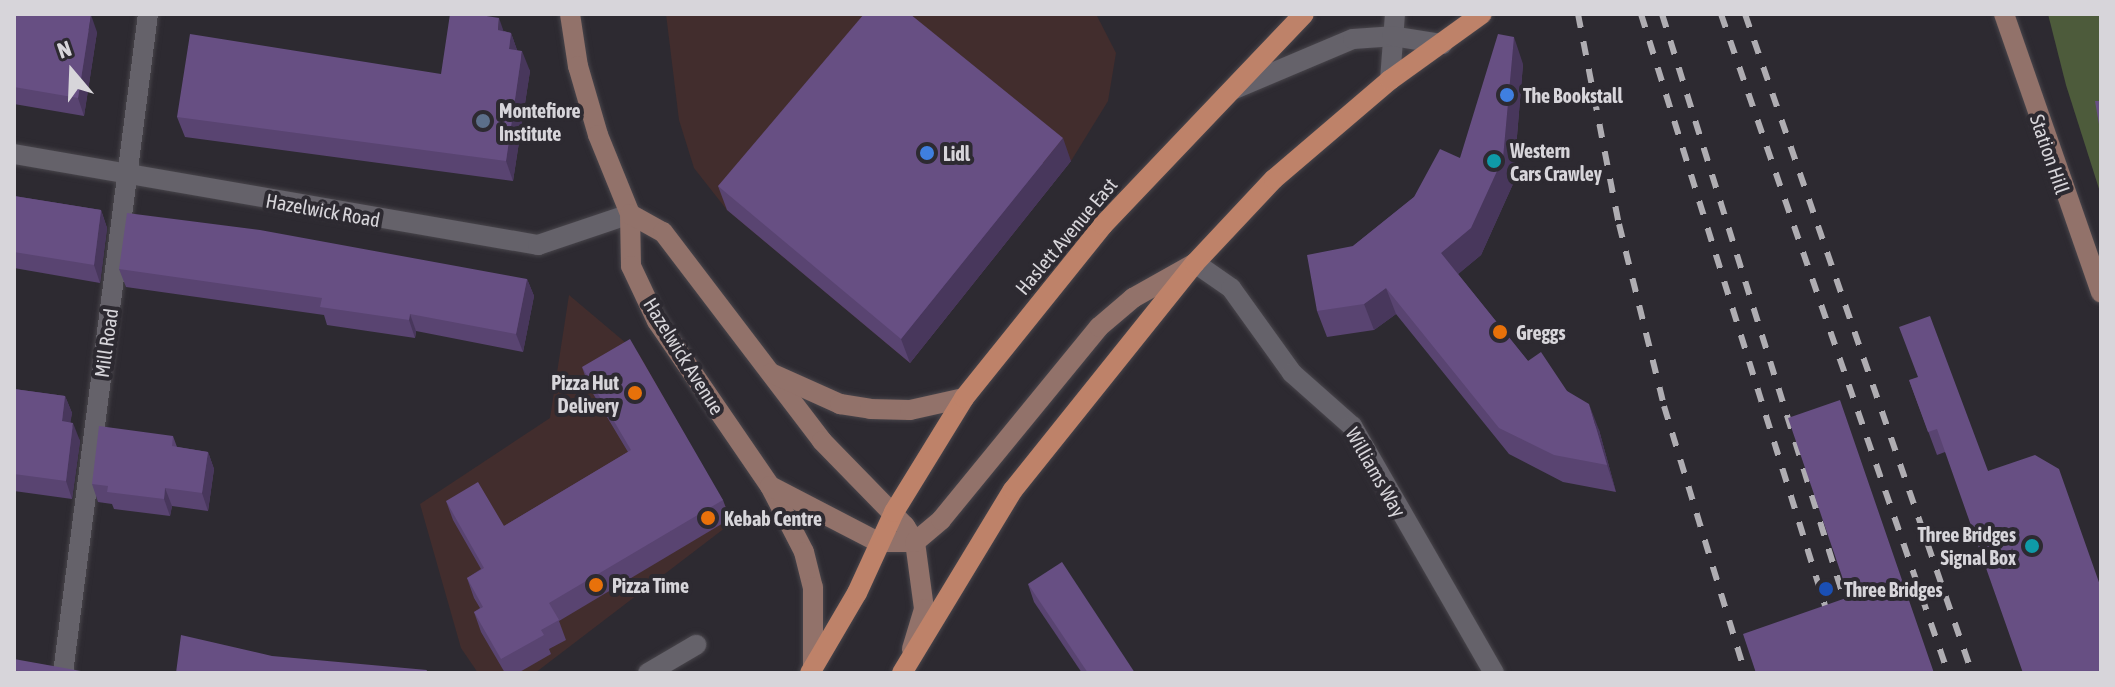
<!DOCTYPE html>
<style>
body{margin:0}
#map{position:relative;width:2115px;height:687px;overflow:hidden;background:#2d2a31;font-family:"Asap Condensed",sans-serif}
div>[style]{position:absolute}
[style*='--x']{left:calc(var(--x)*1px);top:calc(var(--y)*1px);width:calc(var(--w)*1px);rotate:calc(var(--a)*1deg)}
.commercial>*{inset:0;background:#422d2d}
.green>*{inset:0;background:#4d5b3b}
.roads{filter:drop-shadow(0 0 2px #48454b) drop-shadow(0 0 2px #48454b)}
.street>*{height:20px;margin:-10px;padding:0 10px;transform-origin:10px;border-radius:10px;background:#65626a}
.secondary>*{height:20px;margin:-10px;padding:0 10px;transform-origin:10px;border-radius:10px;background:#92726a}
.primary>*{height:20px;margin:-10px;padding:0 10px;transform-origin:10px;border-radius:10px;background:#be8269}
.rail>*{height:6px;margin-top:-3px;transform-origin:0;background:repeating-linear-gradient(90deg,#afadb2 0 14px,transparent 0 28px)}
.wall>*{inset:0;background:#594471}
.shaded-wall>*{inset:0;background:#48375c}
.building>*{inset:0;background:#674f83}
.dots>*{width:22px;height:22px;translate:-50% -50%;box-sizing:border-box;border:4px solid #2d2a31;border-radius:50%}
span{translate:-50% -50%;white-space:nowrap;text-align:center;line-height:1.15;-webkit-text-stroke:8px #2d2a31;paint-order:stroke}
.poi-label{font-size:20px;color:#d7d5da;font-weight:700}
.left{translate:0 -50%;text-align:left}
.right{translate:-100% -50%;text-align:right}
.street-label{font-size:20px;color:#d7d5da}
.frame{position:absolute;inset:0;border:16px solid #d7d5da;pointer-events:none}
.north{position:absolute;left:32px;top:32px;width:80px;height:80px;-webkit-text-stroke:6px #2d2a31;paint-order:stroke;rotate:341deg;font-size:22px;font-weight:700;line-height:32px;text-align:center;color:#d7d5da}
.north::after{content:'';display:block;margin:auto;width:28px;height:36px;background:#d7d5da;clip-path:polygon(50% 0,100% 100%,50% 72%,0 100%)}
</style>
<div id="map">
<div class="commercial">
<i style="clip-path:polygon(666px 14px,1096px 14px,1116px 53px,1108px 101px,1071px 161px,910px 363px,727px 210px,694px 168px,679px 120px)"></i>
<i style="clip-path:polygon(569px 295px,639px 354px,734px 521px,535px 673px,478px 673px,461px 648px,420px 504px,550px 418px)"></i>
</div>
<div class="green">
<i style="clip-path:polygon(2048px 14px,2101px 14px,2101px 195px,2066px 85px)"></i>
</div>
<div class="roads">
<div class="street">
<i style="--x:1390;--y:80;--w:66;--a:-85.7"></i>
<i style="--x:1232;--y:90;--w:131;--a:-22.9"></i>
<i style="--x:1353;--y:39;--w:39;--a:-4"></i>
<i style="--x:1392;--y:36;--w:51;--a:9.1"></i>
<i style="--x:14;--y:154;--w:532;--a:9.85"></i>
<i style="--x:538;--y:245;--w:97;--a:-18.6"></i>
<i style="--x:1195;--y:263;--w:44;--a:34.8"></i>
<i style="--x:1231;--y:288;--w:105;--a:54.3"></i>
<i style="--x:1292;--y:373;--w:80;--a:41.5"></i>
<i style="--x:1352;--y:426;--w:285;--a:60.1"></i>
<i style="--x:63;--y:673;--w:664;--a:-82.65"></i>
<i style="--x:648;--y:673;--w:56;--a:-30.3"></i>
</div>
<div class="secondary">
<i style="--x:570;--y:14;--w:53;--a:81.3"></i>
<i style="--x:578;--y:66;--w:72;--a:73.8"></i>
<i style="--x:598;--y:135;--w:85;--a:67.9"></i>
<i style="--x:630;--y:214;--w:52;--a:88.9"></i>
<i style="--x:631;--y:266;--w:61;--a:64.7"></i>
<i style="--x:657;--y:321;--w:200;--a:55.6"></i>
<i style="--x:770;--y:486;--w:74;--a:62.7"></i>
<i style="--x:804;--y:552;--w:36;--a:76"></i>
<i style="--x:813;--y:587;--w:79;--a:90"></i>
<i style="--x:2004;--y:14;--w:295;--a:70.8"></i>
<i style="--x:630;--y:214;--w:38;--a:29"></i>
<i style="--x:663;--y:232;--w:263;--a:52.7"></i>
<i style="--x:822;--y:441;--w:119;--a:45.7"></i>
<i style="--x:905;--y:526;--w:19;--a:58"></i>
<i style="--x:915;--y:542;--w:68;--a:82.3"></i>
<i style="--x:924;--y:609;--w:42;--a:106.7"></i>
<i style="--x:771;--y:373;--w:76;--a:24.2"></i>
<i style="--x:840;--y:404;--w:30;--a:9"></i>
<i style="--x:870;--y:409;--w:40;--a:1.4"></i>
<i style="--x:910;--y:410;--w:55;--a:-12.5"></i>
<i style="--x:770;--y:486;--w:122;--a:27.4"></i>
<i style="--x:878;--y:542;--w:37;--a:0"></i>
<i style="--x:915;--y:542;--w:34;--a:-40"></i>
<i style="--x:941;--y:520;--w:249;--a:-50.7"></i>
<i style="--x:1099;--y:327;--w:45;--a:-40.5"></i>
<i style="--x:1133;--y:298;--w:71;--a:-29.4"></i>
</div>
<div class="primary">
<i style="--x:810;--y:673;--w:93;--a:-59.6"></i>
<i style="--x:857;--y:593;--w:89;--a:-65.4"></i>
<i style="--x:894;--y:512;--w:134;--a:-58.4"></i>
<i style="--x:964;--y:398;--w:222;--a:-51.2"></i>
<i style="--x:1103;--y:225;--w:291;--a:-46.4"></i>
<i style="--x:902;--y:673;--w:214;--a:-58.8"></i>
<i style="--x:1013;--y:490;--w:291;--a:-51.3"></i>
<i style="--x:1195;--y:263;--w:115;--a:-46.8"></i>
<i style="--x:1274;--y:179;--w:153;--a:-40.5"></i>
<i style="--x:1390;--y:80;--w:113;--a:-35.7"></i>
</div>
</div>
<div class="rail">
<i style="--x:1578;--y:14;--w:214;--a:79"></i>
<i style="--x:1619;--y:224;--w:187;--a:76.1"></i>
<i style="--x:1664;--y:406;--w:279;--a:73.1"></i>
<i style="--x:1641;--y:14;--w:690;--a:72.72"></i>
<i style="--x:1662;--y:14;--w:636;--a:72.71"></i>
<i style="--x:1721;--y:14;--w:697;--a:70.99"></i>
<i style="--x:1745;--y:14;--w:697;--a:70.99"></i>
</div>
<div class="wall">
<i style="clip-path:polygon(14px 14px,97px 32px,84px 116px,14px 104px)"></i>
<i style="clip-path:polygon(504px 31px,511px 33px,517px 50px,530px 71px,513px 181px,185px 137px,177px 117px,441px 74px)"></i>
<i style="clip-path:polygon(1523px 64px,1513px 184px,1481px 255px,1458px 274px,1528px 361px,1567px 391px,1599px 430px,1616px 492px,1563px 482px,1509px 454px,1396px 314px,1374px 330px,1327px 337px,1317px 311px,1353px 246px,1414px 197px,1460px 158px)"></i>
<i style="clip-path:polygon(1071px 161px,910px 363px,727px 210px,718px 186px)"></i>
<i style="clip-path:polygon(14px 196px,101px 210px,107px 228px,100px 283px,14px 268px)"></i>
<i style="clip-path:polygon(119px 269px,527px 279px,534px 296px,523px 352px,416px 331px,415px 338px,327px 325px,324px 315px,126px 287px)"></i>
<i style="clip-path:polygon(582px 367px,723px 500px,730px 519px,559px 621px,566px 640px,549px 649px,551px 654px,518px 673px,505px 673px,481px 632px,474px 612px,480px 608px,474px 598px,467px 578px,481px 569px,453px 520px,446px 501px,504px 526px,628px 452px,589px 387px)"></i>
<i style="clip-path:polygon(1909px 380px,1988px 471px,2101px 587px,1945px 452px,1937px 455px)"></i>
<i style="clip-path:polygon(14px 389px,65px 396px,72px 413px,70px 422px,80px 441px,72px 499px,14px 491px)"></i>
<i style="clip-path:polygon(173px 436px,177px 447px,208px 452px,214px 469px,208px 511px,172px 506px,170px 516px,114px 509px,112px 504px,98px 502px,92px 484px)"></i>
<i style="clip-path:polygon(1028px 584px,1135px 673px,1082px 673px,1034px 602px)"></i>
</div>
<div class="shaded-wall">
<i style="clip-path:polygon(91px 15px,97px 32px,84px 116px,78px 98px)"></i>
<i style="clip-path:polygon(499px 18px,506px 38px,498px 30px)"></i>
<i style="clip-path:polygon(511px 33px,518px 53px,509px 49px)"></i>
<i style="clip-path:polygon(1514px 37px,1523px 64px,1513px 184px,1481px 255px,1451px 280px,1441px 253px)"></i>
<i style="clip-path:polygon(522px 51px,530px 71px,513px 181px,506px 161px)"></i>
<i style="clip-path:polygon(1063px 138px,1071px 161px,910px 363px,901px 339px)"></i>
<i style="clip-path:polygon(101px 210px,107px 228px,100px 283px,94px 265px)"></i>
<i style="clip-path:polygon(527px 279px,534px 296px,523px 352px,516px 334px)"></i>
<i style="clip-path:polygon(1386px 288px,1396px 314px,1374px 330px,1364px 304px)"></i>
<i style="clip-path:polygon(410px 314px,416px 331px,415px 338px,409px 320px)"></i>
<i style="clip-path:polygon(65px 396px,72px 413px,68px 439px,62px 421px)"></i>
<i style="clip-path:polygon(1589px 404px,1599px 430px,1616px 492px,1607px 465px)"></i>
<i style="clip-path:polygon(73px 423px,80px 441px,72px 499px,66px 481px)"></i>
<i style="clip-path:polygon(208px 452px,214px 469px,208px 511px,202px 493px)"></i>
<i style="clip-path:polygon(165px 488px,172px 506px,170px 516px,164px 499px)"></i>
</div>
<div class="building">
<i style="clip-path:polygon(14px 14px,91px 15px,78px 98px,14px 87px)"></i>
<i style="clip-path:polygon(450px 14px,474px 14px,499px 18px,498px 30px,511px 33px,509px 49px,522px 51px,506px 161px,177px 117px,190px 34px,441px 74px)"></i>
<i style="clip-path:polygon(864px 14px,910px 14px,1063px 138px,901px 339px,718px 186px)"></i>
<i style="clip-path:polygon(1498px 34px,1514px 37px,1503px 158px,1471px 228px,1441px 253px,1528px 361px,1541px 352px,1567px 391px,1589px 404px,1607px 465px,1554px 455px,1499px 428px,1386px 288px,1364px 304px,1317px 311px,1307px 255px,1353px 246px,1414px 197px,1440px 149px,1460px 158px)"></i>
<i style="clip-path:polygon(2095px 101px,2101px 101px,2101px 136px)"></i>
<i style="clip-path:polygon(14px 196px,101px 210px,94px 265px,14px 252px)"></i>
<i style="clip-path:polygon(127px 213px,260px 230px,527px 279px,516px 334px,410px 314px,409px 320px,320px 307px,322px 298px,119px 269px)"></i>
<i style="clip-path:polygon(1930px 316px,1988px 471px,2035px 455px,2059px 469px,2101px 588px,2101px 673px,2023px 673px,1937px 429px,1928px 432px,1909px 380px,1918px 377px,1899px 327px)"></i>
<i style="clip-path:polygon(630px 339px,723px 500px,549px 603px,559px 620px,541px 630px,544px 635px,501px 659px,474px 612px,483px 607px,467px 578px,484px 568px,446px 501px,478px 482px,504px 526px,631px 450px,582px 367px)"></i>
<i style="clip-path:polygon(14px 389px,65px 396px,62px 421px,73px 423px,66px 481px,14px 474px)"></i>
<i style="clip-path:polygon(1840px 400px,1934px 673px,1756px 673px,1743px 634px,1849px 597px,1788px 418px)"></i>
<i style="clip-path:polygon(99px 426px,173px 436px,172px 446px,208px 452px,202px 493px,165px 488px,164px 499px,107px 492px,108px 486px,92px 484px)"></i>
<i style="clip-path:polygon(1062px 562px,1135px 673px,1088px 673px,1028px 584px)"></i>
<i style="clip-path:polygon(181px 635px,272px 656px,427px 670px,426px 673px,176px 673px)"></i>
<i style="clip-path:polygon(14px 659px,92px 673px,14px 673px)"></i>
</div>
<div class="dots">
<i style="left:1507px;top:95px;background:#3f7fe0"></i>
<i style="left:483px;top:121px;background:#5c6f8a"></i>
<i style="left:927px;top:153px;background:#3f7fe0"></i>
<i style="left:1494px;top:161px;background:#0f9aa8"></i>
<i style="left:1500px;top:332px;background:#e8710a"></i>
<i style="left:635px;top:393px;background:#e8710a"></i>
<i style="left:708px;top:518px;background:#e8710a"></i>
<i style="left:2032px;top:546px;background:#0f9aa8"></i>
<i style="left:596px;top:585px;background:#e8710a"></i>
<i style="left:1826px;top:589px;background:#1a4fb4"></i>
</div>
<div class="poi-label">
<span class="left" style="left:1523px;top:95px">The Bookstall</span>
<span class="left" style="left:499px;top:122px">Montefiore<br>Institute</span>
<span class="left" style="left:1510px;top:162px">Western<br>Cars Crawley</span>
<span class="left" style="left:943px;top:153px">Lidl</span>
<span class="left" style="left:1516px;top:332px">Greggs</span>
<span class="right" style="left:619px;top:394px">Pizza Hut<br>Delivery</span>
<span class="left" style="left:724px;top:518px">Kebab Centre</span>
<span class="right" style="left:2016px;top:546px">Three Bridges<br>Signal Box</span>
<span class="left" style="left:612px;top:585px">Pizza Time</span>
<span class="left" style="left:1844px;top:589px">Three Bridges</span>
</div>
<div class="street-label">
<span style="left:2050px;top:154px;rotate:71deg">Station Hill</span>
<span style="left:323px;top:210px;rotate:10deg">Hazelwick Road</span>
<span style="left:1066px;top:236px;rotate:-50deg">Haslett Avenue East</span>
<span style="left:106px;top:343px;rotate:-82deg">Mill Road</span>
<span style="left:684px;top:356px;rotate:58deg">Hazelwick Avenue</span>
<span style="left:1376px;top:472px;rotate:60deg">Williams Way</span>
</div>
<div class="frame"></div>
<div class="north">N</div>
</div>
